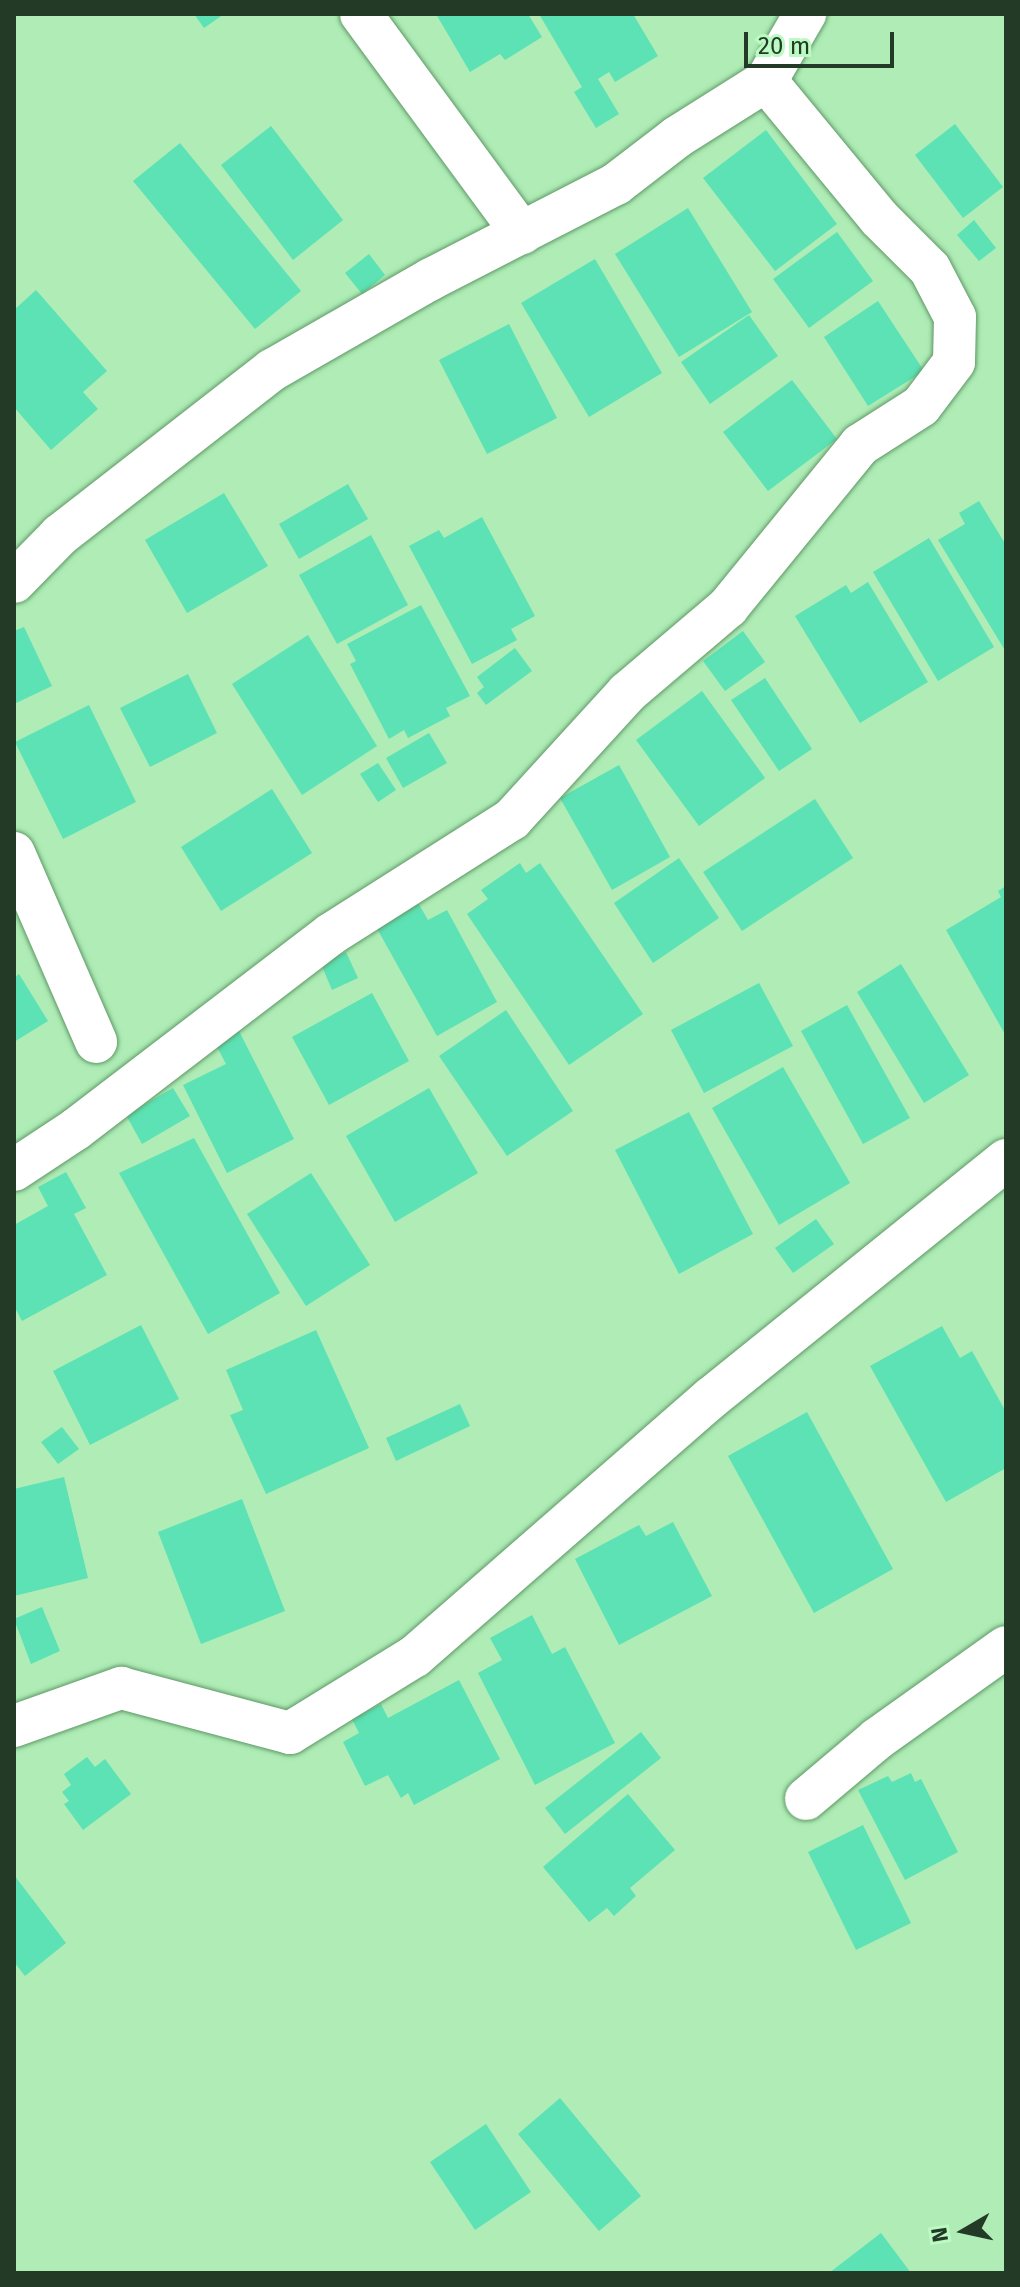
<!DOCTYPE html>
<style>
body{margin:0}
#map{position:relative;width:1020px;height:2287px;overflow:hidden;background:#afecb6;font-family:"Fira Sans",sans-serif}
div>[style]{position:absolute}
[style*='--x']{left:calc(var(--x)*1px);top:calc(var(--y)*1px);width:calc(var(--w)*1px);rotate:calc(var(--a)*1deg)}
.building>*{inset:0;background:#5ce2b5}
.roads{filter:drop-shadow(0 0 2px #5e9866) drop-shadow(0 0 2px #5e9866)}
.street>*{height:42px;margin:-21px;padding:0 21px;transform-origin:21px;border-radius:21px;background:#fff}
span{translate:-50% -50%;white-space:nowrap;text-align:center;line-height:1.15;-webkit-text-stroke:7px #bcfac3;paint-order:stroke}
.frame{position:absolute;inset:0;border:16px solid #233b26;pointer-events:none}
.north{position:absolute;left:924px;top:2191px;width:80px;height:80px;-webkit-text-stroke:6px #bcfac3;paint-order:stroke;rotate:261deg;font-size:22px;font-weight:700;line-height:32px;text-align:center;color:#233b26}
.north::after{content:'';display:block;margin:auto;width:28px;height:36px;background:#233b26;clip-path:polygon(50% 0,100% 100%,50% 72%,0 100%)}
.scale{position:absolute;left:744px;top:32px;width:150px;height:36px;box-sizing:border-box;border:4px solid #233b26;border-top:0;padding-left:10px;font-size:24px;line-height:28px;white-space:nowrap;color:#233b26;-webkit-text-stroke:6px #bcfac3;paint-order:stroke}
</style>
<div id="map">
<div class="building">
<i style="clip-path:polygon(194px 14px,224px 14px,204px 28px)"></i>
<i style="clip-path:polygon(436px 14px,528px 14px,542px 37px,505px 60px,500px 54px,470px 72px)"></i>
<i style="clip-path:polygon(539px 14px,633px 14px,658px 56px,615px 82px,609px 72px,598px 79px,619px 114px,596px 128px,574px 92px,582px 87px)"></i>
<i style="clip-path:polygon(955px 124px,1003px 187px,963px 218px,915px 155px)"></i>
<i style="clip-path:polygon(271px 126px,343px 220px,293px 260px,221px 165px)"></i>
<i style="clip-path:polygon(766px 130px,837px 224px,775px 271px,703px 178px)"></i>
<i style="clip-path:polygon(180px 143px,301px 291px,255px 329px,133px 181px)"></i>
<i style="clip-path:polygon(688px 208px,752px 312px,679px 357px,615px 254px)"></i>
<i style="clip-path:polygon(974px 220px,996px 248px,979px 261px,957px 235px)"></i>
<i style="clip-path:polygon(837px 232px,873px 281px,809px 328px,773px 279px)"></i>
<i style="clip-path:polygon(369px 254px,385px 275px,362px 294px,345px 273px)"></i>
<i style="clip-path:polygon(595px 259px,662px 373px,589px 417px,521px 303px)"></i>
<i style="clip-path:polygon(36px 290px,107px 371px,83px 392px,98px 409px,51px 450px,14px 407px,14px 310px)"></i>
<i style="clip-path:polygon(878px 301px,924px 371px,868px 406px,824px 337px)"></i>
<i style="clip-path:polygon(749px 315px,778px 356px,710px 404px,681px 362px)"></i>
<i style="clip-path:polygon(509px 324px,557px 418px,487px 454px,439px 360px)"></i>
<i style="clip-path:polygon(792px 380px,837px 439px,768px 491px,723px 432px)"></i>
<i style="clip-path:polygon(348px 484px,368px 519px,299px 559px,279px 524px)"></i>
<i style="clip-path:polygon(224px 493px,268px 566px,187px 613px,145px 540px)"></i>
<i style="clip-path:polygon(979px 501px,1006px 545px,1006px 652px,938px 540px,965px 524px,959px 513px)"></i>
<i style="clip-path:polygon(482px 517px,535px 616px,511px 629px,517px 640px,472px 664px,409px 546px,439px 530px,444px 538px)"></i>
<i style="clip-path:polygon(371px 535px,408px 605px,337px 644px,299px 575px)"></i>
<i style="clip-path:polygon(929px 538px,994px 647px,938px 681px,873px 572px)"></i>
<i style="clip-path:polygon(868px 582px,928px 682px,860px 723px,795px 616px,846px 585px,851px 593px)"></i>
<i style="clip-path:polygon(421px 605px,470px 696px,446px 708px,450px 716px,408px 738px,404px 730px,389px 739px,350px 664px,356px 661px,347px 644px)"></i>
<i style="clip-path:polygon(24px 627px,52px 686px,14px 704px,14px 631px)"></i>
<i style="clip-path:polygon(743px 631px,765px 662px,725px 691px,703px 661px)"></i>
<i style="clip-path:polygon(308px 635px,377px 746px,302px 795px,232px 684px)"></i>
<i style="clip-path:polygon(515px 648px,532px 671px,486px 705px,477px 693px,484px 687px,477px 677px)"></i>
<i style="clip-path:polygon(188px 674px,217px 733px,150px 767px,120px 708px)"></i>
<i style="clip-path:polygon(765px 678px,812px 749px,779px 771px,731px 700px)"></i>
<i style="clip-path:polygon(702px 691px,765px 778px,699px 826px,636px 740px)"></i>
<i style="clip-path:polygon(89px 705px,136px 802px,63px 839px,15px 742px)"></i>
<i style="clip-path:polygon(429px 733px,447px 763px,403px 788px,386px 758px)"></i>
<i style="clip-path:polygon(378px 763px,396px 790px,378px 802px,360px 774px)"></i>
<i style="clip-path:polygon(619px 765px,670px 857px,612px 890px,560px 798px)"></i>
<i style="clip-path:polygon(272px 789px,312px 853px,221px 911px,181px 847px)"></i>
<i style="clip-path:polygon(815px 799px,853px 858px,742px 931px,703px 872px)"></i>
<i style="clip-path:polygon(679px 858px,719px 918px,653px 963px,614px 903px)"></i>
<i style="clip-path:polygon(520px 863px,526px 873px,540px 863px,643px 1014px,569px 1065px,467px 914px,488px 899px,481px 890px)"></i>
<i style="clip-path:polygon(1006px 886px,1006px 1036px,946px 930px,1001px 897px,998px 891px)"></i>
<i style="clip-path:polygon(417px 901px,428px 920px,447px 910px,497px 1002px,437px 1036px,375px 925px)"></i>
<i style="clip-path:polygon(346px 952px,358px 978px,332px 990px,321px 964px)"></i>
<i style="clip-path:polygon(901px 964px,969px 1075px,924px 1103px,857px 992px)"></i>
<i style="clip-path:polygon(19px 974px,48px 1021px,14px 1042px,14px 978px)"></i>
<i style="clip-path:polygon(759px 983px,793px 1046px,704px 1093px,671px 1030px)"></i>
<i style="clip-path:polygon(372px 993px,409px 1061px,329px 1105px,292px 1037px)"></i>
<i style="clip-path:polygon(847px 1005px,910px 1118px,863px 1144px,801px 1031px)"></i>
<i style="clip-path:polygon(506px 1010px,573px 1111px,507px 1156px,439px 1056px)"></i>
<i style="clip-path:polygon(239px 1031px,294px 1139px,227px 1173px,183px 1085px,226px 1064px,215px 1043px)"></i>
<i style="clip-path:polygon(783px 1067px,850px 1183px,779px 1225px,712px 1108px)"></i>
<i style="clip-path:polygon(173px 1088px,190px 1116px,142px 1144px,126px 1115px)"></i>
<i style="clip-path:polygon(429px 1088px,478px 1173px,395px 1222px,346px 1136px)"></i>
<i style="clip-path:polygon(689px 1112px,753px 1234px,679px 1274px,615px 1150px)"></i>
<i style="clip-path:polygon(194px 1138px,280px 1293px,208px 1334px,119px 1173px)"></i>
<i style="clip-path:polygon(66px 1172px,86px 1208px,74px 1214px,107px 1275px,22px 1321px,14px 1306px,14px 1225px,48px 1206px,38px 1187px)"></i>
<i style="clip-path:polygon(311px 1173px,370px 1265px,306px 1306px,247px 1214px)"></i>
<i style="clip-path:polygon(816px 1219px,834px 1244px,793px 1273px,775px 1248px)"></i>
<i style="clip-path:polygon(141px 1325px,179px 1399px,90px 1445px,53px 1371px)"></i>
<i style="clip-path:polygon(942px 1326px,960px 1358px,972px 1351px,1006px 1412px,1006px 1468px,946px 1502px,870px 1366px)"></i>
<i style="clip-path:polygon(316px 1330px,369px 1448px,266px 1494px,230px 1415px,243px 1410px,226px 1370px)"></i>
<i style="clip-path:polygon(460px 1404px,470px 1426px,396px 1461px,386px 1438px)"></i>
<i style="clip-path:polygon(807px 1412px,893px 1569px,814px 1613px,728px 1456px)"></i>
<i style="clip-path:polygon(62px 1427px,79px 1449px,58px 1464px,41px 1442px)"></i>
<i style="clip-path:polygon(64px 1477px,88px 1578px,14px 1596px,14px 1489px)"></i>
<i style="clip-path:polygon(242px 1499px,285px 1611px,201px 1644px,158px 1532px)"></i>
<i style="clip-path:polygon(673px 1522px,712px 1596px,619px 1645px,575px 1559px,639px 1525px,646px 1536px)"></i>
<i style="clip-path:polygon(42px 1607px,60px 1651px,31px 1664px,14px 1619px)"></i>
<i style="clip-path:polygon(532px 1615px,552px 1654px,565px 1647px,615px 1743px,535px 1785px,478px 1673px,502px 1660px,490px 1638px)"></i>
<i style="clip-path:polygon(459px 1680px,500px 1759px,414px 1805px,408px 1793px,401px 1798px,388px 1775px,365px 1786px,343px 1742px,359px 1733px,352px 1719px,381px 1704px,388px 1718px)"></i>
<i style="clip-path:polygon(641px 1732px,661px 1758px,565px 1834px,545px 1808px)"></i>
<i style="clip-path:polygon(87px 1757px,95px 1767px,105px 1759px,131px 1794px,83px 1830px,64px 1804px,69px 1801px,62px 1792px,71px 1785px,64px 1774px)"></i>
<i style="clip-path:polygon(911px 1773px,915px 1782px,921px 1779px,958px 1852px,905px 1880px,858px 1790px,888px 1776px,892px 1782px)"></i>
<i style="clip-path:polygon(628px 1794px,675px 1850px,630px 1888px,636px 1896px,614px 1916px,607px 1908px,589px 1922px,543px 1867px)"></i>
<i style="clip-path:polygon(863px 1825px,911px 1923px,856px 1950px,808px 1852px)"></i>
<i style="clip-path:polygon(14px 1875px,66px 1943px,25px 1976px,14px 1962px)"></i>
<i style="clip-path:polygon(560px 2098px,641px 2196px,599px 2231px,518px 2134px)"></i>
<i style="clip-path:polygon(486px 2124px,531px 2192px,475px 2230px,430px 2162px)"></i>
<i style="clip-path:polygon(881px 2233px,911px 2273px,829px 2273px)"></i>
</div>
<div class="roads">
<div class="street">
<i style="--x:361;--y:14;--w:272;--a:53.7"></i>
<i style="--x:14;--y:582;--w:66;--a:-45.6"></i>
<i style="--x:60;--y:535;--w:269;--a:-37.9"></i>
<i style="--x:272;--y:370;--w:183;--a:-29.8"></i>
<i style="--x:431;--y:279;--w:208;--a:-27.2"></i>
<i style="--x:616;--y:184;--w:77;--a:-37.6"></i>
<i style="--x:677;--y:137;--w:105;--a:-32.2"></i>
<i style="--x:766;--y:81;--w:78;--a:-59.8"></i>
<i style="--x:14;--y:853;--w:206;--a:66.5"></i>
<i style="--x:14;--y:1170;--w:74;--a:-33.5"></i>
<i style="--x:76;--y:1129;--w:321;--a:-37.4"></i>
<i style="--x:331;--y:934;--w:214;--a:-32.4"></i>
<i style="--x:512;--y:819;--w:171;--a:-47.6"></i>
<i style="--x:627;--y:693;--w:133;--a:-40.4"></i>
<i style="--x:728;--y:607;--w:209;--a:-50.8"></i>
<i style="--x:860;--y:445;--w:72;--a:-32.6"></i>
<i style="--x:921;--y:406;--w:55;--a:-53.1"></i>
<i style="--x:954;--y:362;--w:45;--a:-88.7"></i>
<i style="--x:955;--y:317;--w:54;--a:-117.5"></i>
<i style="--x:930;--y:269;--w:72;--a:-135"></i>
<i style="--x:879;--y:218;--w:178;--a:-129.5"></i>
<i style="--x:14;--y:1726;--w:114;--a:-19.6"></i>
<i style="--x:121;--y:1688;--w:175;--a:14.9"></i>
<i style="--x:290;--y:1733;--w:147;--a:-31.6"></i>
<i style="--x:415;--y:1656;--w:393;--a:-41.1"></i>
<i style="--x:711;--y:1398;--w:379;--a:-38.9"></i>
<i style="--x:806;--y:1799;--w:93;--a:-40.2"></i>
<i style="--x:877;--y:1739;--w:158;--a:-35.5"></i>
</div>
</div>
<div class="frame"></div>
<div class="north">N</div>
<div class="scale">20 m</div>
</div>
